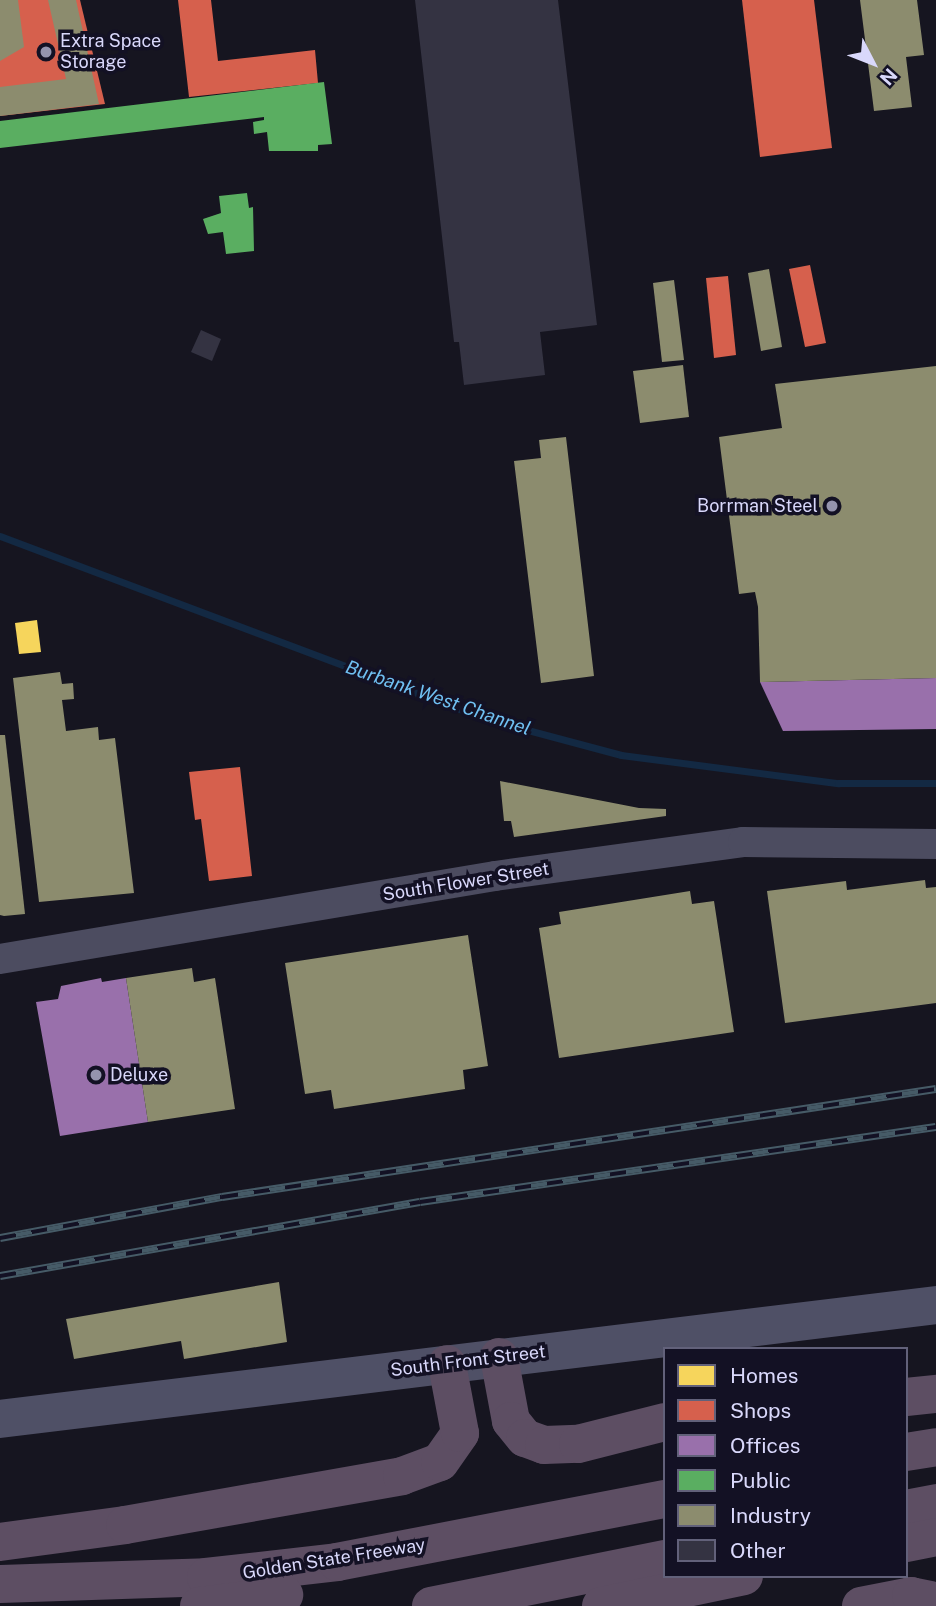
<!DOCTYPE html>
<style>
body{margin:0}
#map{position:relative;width:936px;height:1606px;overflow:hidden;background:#161520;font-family:"Public Sans",sans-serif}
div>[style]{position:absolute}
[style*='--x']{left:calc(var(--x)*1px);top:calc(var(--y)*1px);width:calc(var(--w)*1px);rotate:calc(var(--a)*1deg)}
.homes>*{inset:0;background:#f6d55c}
.shops>*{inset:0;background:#d6604d}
.offices>*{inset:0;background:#9970ab}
.public>*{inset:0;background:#5aae61}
.industry>*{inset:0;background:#8c8c6e}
.stream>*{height:7px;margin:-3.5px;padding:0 3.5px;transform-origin:3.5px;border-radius:3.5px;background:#132943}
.building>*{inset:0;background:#343342}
.street>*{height:30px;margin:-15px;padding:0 15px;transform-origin:15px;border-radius:15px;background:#4c4c60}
.secondary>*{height:38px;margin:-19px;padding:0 19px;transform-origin:19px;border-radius:19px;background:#4f5066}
.highway>*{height:38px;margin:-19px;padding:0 19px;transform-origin:19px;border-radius:19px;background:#5d4e63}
.rail>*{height:8px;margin-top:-4px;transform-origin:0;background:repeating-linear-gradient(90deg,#131124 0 16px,#465b67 0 32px);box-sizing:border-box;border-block:2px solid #465b67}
.dots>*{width:19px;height:19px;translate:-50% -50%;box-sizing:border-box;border:4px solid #131124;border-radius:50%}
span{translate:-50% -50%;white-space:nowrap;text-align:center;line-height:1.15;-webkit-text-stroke:7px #131124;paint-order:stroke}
.poi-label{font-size:18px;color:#d9d8fb}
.left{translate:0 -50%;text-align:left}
.right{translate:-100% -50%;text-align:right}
.street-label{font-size:18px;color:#d9d8fb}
.water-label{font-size:19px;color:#70c0f2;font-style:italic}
.legend{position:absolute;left:663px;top:1347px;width:245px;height:231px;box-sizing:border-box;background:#131124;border:2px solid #62617a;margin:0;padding:9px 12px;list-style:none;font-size:21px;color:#d9d8fb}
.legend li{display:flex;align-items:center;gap:14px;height:35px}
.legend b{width:35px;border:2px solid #62617a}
.north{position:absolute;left:838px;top:28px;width:70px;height:70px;-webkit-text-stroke:5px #131124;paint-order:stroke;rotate:132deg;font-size:19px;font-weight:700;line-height:28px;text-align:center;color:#d9d8fb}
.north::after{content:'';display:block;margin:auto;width:24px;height:32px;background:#d9d8fb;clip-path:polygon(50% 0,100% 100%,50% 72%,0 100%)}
</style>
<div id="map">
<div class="homes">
<i style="clip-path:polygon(37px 620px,41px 652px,19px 654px,15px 623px)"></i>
</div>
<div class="shops">
<i style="clip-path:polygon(0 0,80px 0,105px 104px,0 116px)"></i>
<i style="clip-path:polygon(178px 0,211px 0,218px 61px,315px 50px,318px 83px,189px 97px)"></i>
<i style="clip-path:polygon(742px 0,814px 0,832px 148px,760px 157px)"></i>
<i style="clip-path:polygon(810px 265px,826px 343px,805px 347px,789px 269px)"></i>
<i style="clip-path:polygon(728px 276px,736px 355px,714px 358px,706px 278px)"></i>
<i style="clip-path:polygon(240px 767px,252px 876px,209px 881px,201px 819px,195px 820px,189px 772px)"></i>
</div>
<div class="offices">
<i style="clip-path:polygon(936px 678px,936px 729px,783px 731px,760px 682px)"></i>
<i style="clip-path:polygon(101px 978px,102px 982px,126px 978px,148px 1122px,60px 1136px,36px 1002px,58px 999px,61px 986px)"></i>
</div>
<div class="public">
<i style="clip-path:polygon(324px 82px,332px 144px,318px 145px,318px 151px,269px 151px,267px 132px,254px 134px,253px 122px,264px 120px,264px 117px,0 148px,0 121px)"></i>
<i style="clip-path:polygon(247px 193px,249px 208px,253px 207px,254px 251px,226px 254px,223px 232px,208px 234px,203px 219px,221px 213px,219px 196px)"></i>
</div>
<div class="industry">
<i style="clip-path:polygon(0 0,18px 0,24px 47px,0 61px)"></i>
<i style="clip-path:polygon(48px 0,76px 0,99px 104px,0 116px,0 87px,66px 79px)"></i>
<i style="clip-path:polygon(860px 0,917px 0,924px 55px,906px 57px,912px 107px,874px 111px)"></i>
<i style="clip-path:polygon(769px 269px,782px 347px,761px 351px,748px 273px)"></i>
<i style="clip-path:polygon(674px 280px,684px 360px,662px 362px,653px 283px)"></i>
<i style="clip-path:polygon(683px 365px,689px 417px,640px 423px,633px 371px)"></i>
<i style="clip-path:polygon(936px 366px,936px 678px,760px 682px,758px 607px,755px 592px,739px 594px,719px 437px,782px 428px,775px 384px)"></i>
<i style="clip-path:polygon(566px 437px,594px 676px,541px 683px,514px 461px,541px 458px,539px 440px)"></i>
<i style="clip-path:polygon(60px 672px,62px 684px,73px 683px,74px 699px,62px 700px,66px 731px,98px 727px,99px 740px,115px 738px,134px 893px,39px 902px,13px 678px)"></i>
<i style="clip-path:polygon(0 735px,5px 735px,25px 914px,4px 916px,0 915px)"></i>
<i style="clip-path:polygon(500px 781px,639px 808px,666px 809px,666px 816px,514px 837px,511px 821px,504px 821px)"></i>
<i style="clip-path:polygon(925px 880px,926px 888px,936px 887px,936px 1003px,785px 1023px,767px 891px,846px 881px,847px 890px)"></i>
<i style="clip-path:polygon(690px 891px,692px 904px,714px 901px,734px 1032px,559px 1058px,539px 928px,561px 924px,559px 912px)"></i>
<i style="clip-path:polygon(468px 935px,488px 1066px,463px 1070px,465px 1089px,334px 1109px,331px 1090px,305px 1094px,285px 963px)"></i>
<i style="clip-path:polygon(192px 968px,194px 982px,215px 978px,235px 1109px,148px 1122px,126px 978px)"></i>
<i style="clip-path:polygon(279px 1282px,287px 1342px,184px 1359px,181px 1341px,74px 1359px,66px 1319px)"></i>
</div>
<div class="stream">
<i style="--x:0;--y:536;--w:519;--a:20.63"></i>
<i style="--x:486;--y:719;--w:140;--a:14.9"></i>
<i style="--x:621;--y:755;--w:219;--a:7.4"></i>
<i style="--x:838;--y:783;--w:98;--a:0"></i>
</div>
<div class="building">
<i style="clip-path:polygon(415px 0,558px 0,597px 325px,540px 332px,545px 375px,464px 385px,459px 342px,454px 342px)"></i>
<i style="clip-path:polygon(201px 330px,221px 339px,212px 361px,191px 352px)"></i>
</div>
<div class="street">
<i style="--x:0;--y:959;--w:502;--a:-9.52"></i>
<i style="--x:495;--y:876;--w:250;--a:-7.8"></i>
<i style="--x:743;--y:842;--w:193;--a:0.6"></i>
</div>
<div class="secondary">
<i style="--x:0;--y:1419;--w:943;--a:-6.94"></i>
</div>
<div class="highway">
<i style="--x:499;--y:1357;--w:65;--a:79.4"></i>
<i style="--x:511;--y:1421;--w:22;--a:51"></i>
<i style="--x:525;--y:1438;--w:20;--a:20"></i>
<i style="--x:544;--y:1445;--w:34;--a:-2"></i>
<i style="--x:578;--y:1444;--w:90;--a:-14.2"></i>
<i style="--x:906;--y:1397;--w:30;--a:-6"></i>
<i style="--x:906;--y:1452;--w:30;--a:-9"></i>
<i style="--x:906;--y:1509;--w:31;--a:-11"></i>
<i style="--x:0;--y:1542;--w:126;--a:-7.7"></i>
<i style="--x:125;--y:1525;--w:281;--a:-10"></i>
<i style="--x:402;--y:1476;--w:40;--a:-20.2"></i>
<i style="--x:440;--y:1462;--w:35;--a:-55"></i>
<i style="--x:460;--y:1433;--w:70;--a:-100.7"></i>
<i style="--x:906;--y:1543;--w:31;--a:-11"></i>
<i style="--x:0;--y:1584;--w:206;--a:-1.9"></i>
<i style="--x:206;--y:1577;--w:132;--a:-6.5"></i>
<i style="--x:337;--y:1562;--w:334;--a:-10.9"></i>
<i style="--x:199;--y:1606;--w:86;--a:-7.4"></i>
<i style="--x:431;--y:1606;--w:239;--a:-11.4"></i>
<i style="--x:601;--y:1606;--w:146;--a:-11.8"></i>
<i style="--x:861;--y:1606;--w:51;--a:-11.3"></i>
<i style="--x:911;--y:1596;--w:19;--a:12"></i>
</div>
<div class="rail">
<i style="--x:0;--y:1238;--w:226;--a:-10.5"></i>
<i style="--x:222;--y:1197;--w:722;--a:-8.6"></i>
<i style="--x:0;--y:1276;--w:426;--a:-10"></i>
<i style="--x:420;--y:1202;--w:521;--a:-8.27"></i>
</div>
<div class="dots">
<i style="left:46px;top:52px;background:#9594ae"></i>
<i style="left:832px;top:506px;background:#9594ae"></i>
<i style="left:96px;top:1075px;background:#9594ae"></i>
</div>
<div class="poi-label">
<span class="left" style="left:60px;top:52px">Extra Space<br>Storage</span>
<span class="right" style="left:818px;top:506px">Borrman Steel</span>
<span class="left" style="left:110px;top:1075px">Deluxe</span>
</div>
<div class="street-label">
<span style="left:466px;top:882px;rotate:-9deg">South Flower Street</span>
<span style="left:468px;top:1361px;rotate:-7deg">South Front Street</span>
<span style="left:334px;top:1559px;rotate:-9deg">Golden State Freeway</span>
</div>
<div class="water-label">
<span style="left:438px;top:698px;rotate:19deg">Burbank West Channel</span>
</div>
<ul class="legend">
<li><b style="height:19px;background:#f6d55c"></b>Homes</li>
<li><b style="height:19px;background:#d6604d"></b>Shops</li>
<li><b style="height:19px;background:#9970ab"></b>Offices</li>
<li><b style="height:19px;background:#5aae61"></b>Public</li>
<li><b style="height:19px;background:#8c8c6e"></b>Industry</li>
<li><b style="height:19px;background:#343342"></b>Other</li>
</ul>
<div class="north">N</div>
</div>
